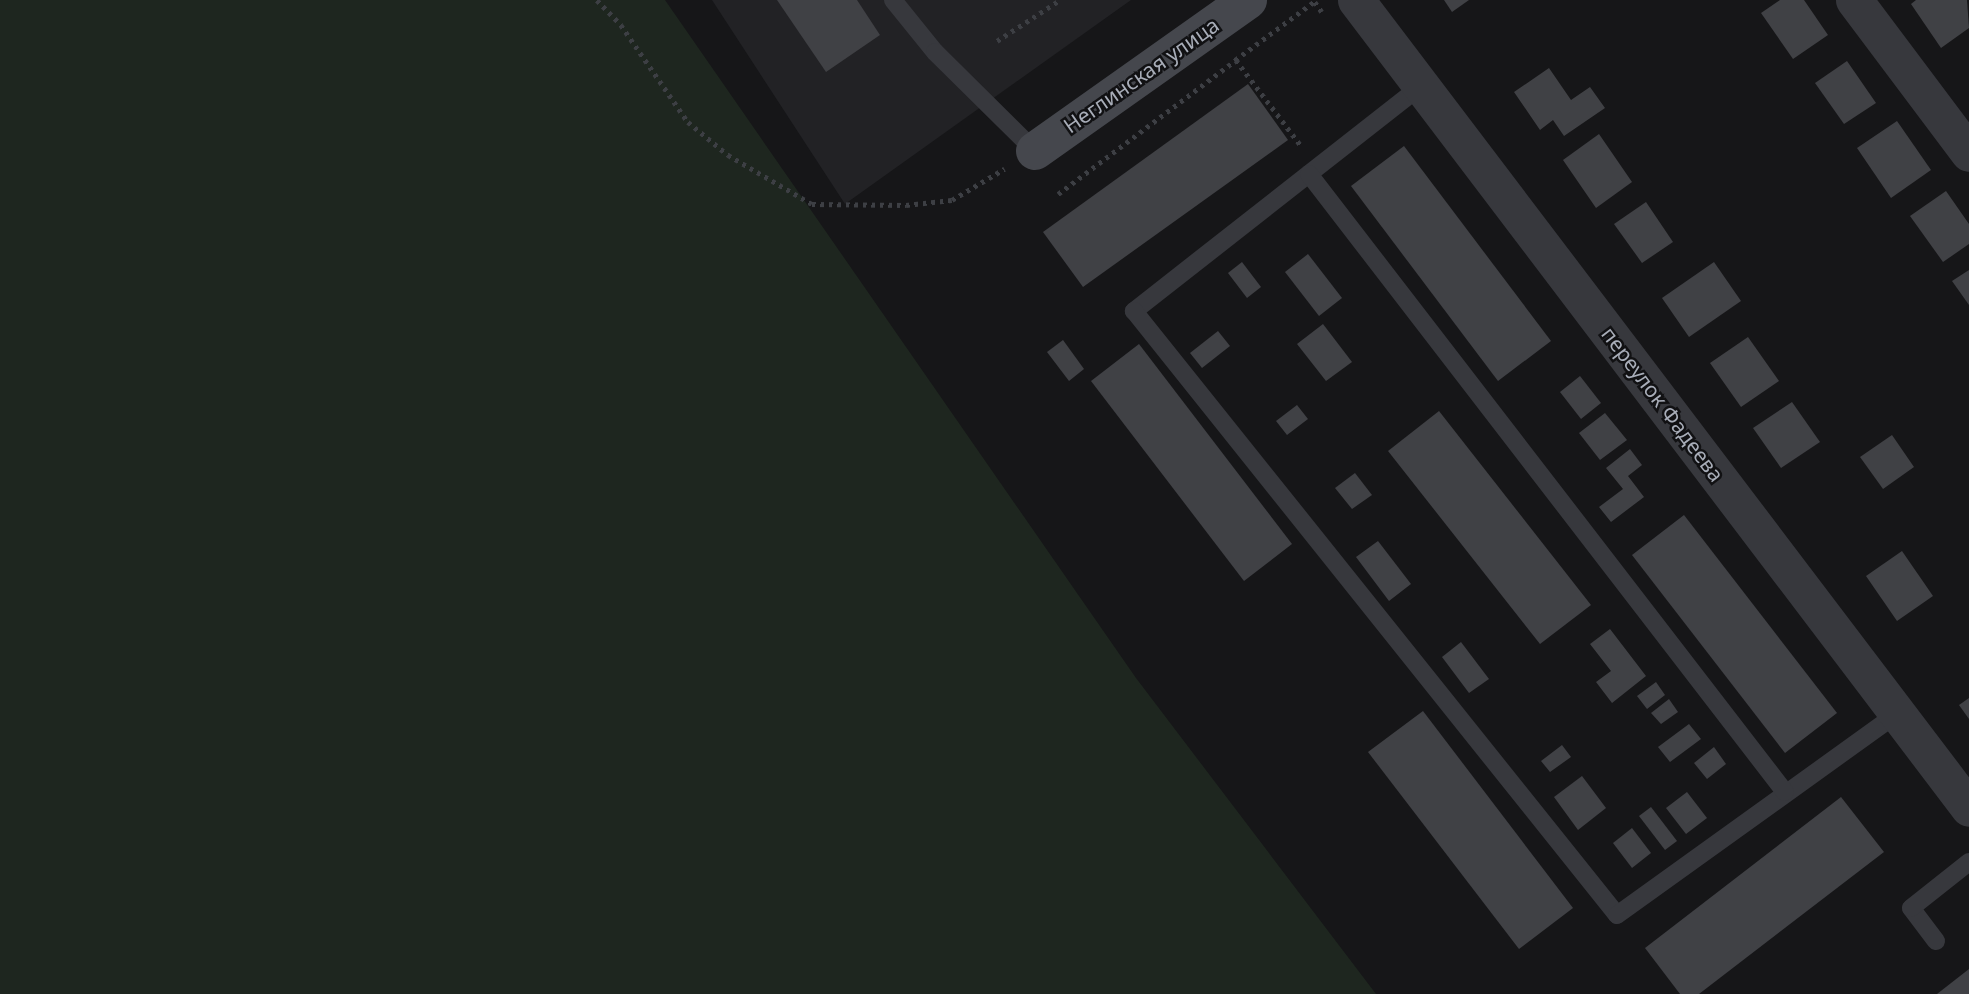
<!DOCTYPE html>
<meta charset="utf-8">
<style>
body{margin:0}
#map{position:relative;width:1969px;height:994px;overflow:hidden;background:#161618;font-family:"Noto Sans",sans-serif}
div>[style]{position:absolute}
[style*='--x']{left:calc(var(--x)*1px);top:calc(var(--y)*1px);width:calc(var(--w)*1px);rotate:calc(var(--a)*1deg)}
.built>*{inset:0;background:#222225}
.green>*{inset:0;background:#1e261f}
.building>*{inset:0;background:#404145}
.path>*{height:4.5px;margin-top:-2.25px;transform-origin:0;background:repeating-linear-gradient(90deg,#3d3f44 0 3.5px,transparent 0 8.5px)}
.lane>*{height:18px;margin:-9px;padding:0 9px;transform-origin:9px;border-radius:9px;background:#37383d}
.street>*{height:37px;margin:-18.5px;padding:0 18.5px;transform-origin:18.5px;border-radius:18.5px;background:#37383d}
.secondary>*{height:38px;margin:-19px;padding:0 19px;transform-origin:19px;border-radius:19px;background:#45474d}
span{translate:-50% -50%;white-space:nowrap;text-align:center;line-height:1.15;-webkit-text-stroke:5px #111113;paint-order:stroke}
.street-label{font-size:21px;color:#a8adb8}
</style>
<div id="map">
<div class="built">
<i style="clip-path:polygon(712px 0,1131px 0,845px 204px)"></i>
</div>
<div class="green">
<i style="clip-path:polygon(0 0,665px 0,1136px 678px,1376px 994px,0 994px)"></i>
</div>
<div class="building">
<i style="clip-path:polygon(777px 0,857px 0,880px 35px,826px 72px)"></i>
<i style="clip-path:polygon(1444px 0,1469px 0,1452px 12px)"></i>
<i style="clip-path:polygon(1780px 0,1804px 0,1828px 35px,1793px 59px,1761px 13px)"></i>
<i style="clip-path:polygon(1916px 0,1967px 0,1969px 28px,1941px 48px,1911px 4px)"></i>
<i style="clip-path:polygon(1847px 61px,1876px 103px,1844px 124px,1815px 83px)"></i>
<i style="clip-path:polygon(1549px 68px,1571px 100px,1590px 87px,1605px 108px,1564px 136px,1553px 120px,1540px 130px,1514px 92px)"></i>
<i style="clip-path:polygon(1248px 84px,1288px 140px,1083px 287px,1043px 232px)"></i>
<i style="clip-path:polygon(1897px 121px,1931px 170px,1891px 198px,1857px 148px)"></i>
<i style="clip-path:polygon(1599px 134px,1632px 182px,1596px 208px,1563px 160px)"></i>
<i style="clip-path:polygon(1404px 146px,1551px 341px,1498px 381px,1351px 186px)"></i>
<i style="clip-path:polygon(1946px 191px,1969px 224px,1969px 244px,1943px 262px,1910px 216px)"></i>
<i style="clip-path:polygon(1646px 202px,1673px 242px,1642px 263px,1614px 224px)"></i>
<i style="clip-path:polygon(1308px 254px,1342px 298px,1319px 316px,1285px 272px)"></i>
<i style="clip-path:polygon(1242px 262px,1261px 287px,1247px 298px,1228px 273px)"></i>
<i style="clip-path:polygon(1714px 262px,1741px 301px,1689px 337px,1662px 298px)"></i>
<i style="clip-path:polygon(1969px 270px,1969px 305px,1952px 281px)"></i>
<i style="clip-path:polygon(1323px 324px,1352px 362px,1326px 381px,1297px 344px)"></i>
<i style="clip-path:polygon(1218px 331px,1230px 346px,1202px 368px,1190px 353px)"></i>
<i style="clip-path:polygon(1748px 337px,1779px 381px,1741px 407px,1710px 363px)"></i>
<i style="clip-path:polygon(1063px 340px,1084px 369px,1069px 381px,1047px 352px)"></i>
<i style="clip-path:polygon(1139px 344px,1292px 544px,1244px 581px,1091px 381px)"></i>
<i style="clip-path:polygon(1580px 376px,1601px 403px,1581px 419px,1560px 392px)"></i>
<i style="clip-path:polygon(1792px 402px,1820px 442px,1781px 468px,1753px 428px)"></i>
<i style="clip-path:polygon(1297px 405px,1308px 419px,1287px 435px,1276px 421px)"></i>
<i style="clip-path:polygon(1439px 411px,1591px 605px,1540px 644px,1388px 451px)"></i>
<i style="clip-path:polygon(1605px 413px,1627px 440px,1600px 460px,1579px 433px)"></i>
<i style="clip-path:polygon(1892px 435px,1914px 467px,1883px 489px,1860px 457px)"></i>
<i style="clip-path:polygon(1630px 449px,1642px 465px,1628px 476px,1644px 497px,1611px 522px,1599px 507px,1623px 489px,1606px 468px)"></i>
<i style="clip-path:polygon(1355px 473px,1372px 495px,1352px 509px,1335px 488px)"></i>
<i style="clip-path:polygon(1684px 515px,1837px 713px,1785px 753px,1632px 555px)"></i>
<i style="clip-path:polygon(1378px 541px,1411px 584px,1389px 601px,1356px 557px)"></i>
<i style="clip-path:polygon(1902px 551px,1933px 596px,1897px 621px,1866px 576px)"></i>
<i style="clip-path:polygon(1610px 629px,1646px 676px,1612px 703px,1596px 682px,1611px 671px,1590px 644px)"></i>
<i style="clip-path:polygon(1461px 642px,1489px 679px,1469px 693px,1442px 657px)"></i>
<i style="clip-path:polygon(1656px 682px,1665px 695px,1647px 709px,1637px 696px)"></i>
<i style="clip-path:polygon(1969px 698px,1969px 719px,1959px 705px)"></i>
<i style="clip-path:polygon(1669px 699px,1678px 712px,1661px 724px,1651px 713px)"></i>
<i style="clip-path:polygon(1423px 711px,1573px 908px,1519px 949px,1368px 752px)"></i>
<i style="clip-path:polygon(1689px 724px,1701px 739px,1670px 762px,1658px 747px)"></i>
<i style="clip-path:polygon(1562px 745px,1571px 757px,1550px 772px,1541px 761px)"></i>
<i style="clip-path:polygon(1714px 747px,1726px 764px,1707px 779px,1694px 763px)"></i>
<i style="clip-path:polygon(1582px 776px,1606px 808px,1578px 830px,1554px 797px)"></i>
<i style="clip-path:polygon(1687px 792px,1707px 818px,1686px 834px,1666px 808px)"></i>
<i style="clip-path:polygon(1841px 797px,1884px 852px,1699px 994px,1680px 994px,1645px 948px)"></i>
<i style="clip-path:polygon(1651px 807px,1677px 841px,1665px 850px,1639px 816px)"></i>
<i style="clip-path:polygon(1632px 828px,1651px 853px,1632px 868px,1613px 843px)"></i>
<i style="clip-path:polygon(1969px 969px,1969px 994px,1937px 994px)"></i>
</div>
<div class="path">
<i style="--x:597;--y:0;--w:35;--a:46"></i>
<i style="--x:621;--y:25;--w:118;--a:55.4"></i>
<i style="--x:688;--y:122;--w:52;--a:39.5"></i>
<i style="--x:728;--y:155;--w:97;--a:30.3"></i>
<i style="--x:812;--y:204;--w:94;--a:0.6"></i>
<i style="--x:906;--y:205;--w:46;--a:-6.2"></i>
<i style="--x:952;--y:200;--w:61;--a:-30.8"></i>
<i style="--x:1315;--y:2;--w:12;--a:55"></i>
<i style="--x:997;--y:41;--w:75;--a:-33.1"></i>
<i style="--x:1235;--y:60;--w:99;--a:-36.4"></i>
<i style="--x:1058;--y:194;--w:223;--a:-37"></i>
<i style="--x:1236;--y:60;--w:109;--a:52.8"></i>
</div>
<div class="lane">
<i style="--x:893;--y:0;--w:67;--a:51.1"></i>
<i style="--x:935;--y:52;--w:141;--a:44.7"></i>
<i style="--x:1421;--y:86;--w:365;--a:141.9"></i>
<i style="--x:1134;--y:311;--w:773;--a:51.35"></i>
<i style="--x:1617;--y:915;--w:345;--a:-35.7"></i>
<i style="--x:1309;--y:174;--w:780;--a:52.4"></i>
<i style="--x:1936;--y:941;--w:41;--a:-127.1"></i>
<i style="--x:1911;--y:908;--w:74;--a:-38.4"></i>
</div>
<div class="street">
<i style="--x:1356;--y:0;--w:1014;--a:52.81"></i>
<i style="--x:1854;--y:0;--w:191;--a:53.1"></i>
</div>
<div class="secondary">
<i style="--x:1035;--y:151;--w:261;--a:-35.3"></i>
</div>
<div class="street-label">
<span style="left:1141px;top:75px;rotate:-35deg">Неглинская улица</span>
<span style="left:1663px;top:404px;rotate:53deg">переулок Фадеева</span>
</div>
</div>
